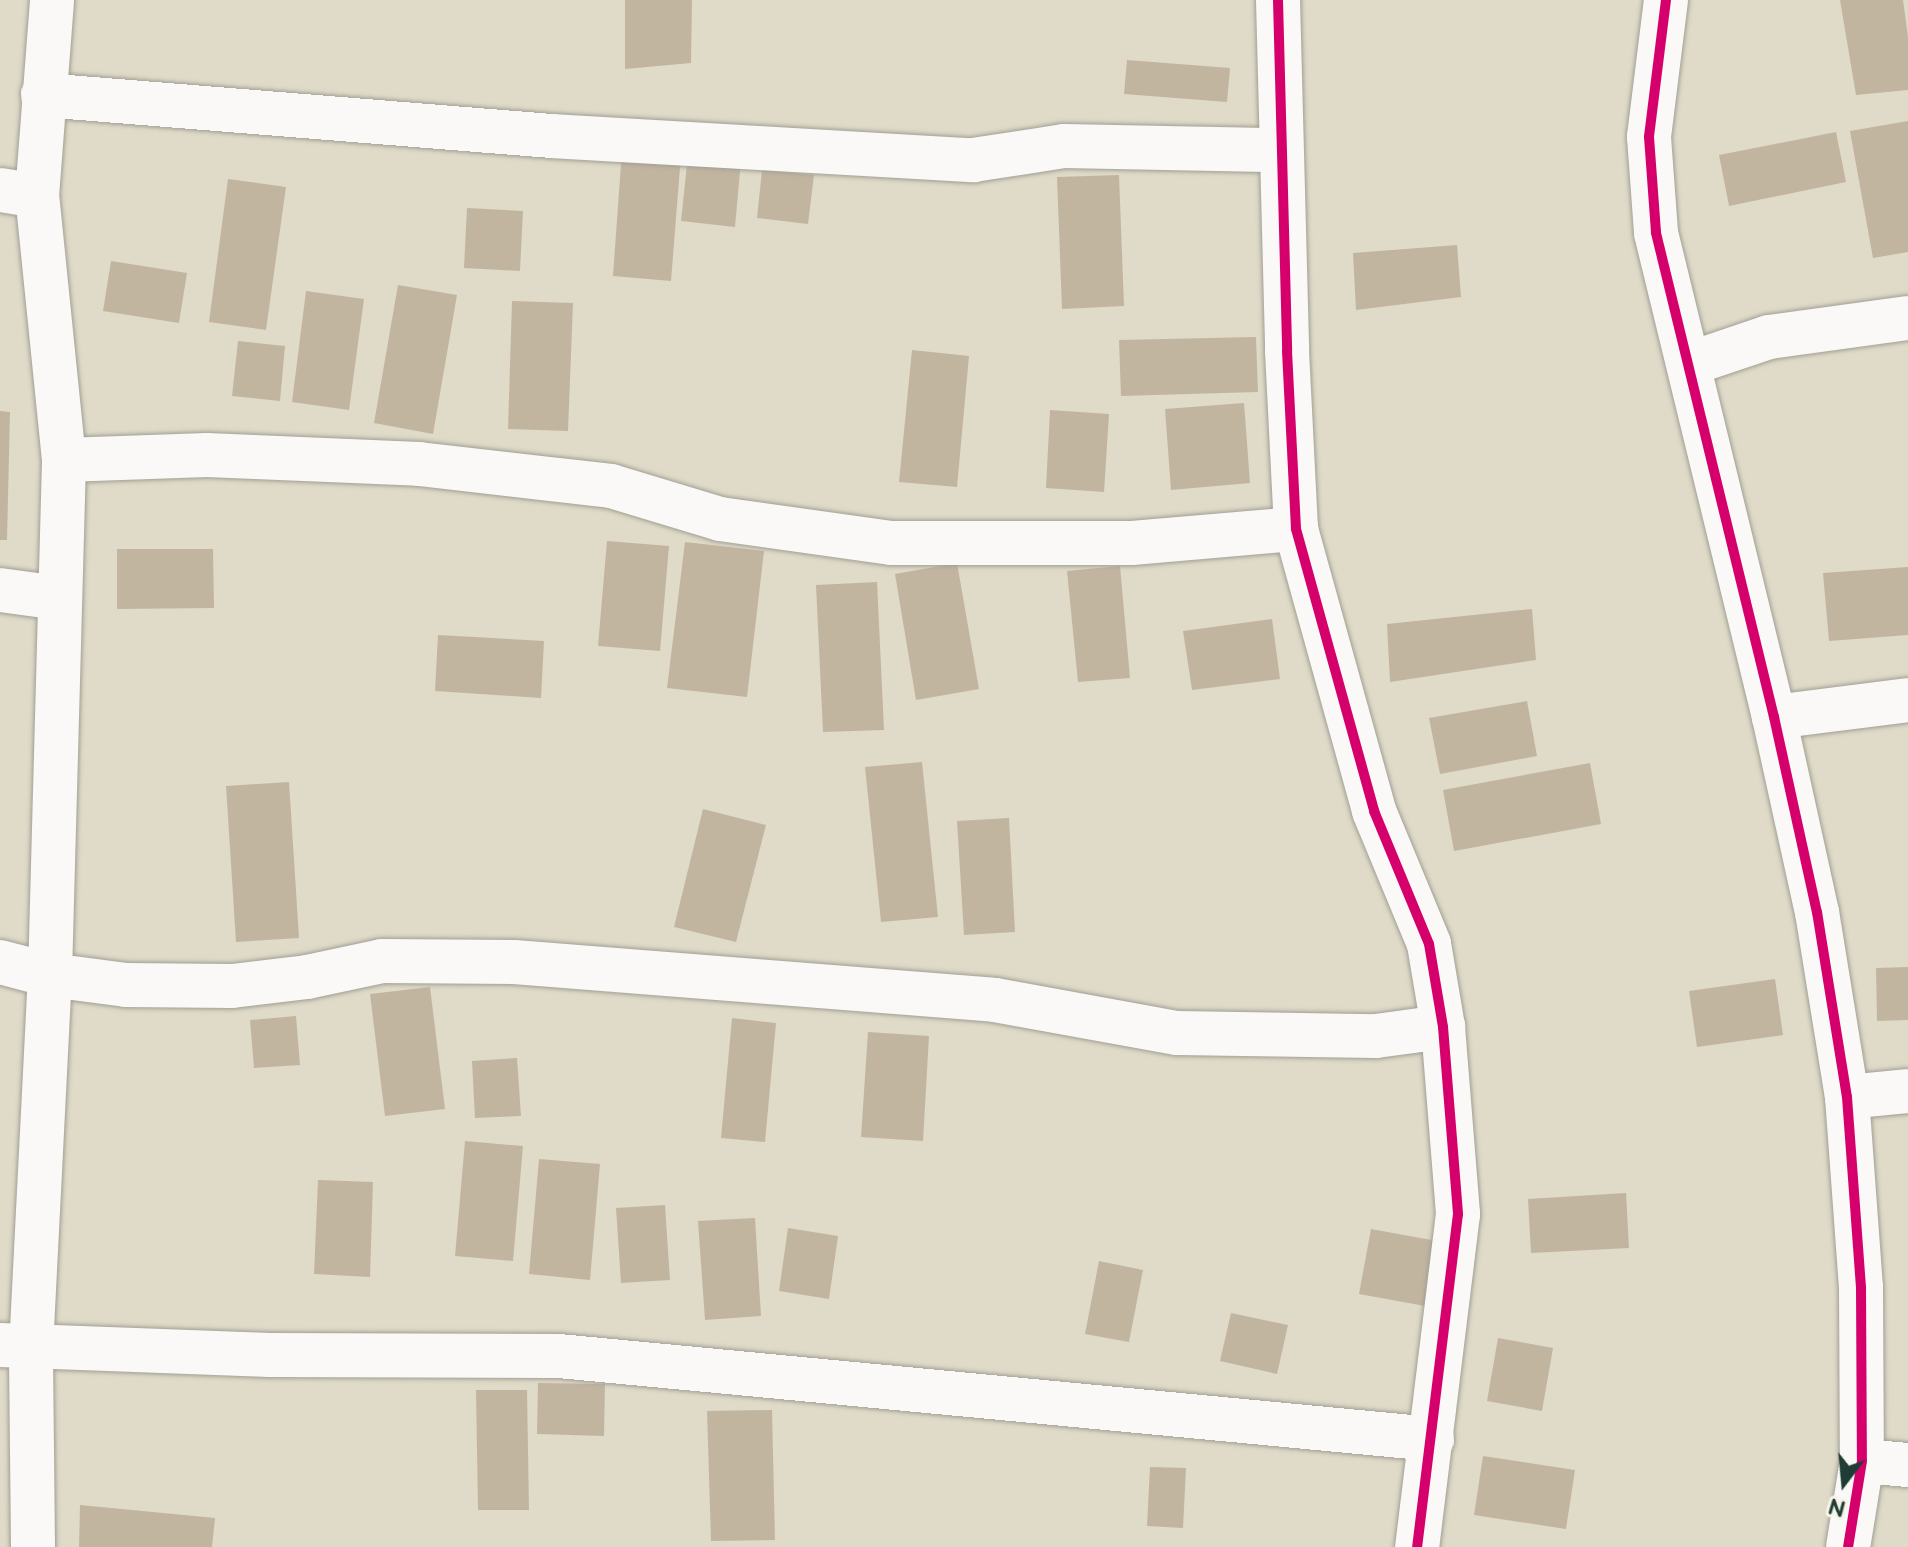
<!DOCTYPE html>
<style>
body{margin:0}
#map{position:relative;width:1908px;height:1547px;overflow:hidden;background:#e0dac8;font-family:"Balsamiq Sans",sans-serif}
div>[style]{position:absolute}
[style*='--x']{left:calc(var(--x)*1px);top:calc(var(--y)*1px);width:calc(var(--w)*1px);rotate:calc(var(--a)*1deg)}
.building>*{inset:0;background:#c2b5a0}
.roads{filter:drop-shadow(0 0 2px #a0a094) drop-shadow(0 0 2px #a0a094)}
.minor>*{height:44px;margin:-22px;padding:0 22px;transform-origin:22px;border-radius:22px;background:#faf9f7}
.cycleway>*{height:10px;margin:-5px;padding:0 5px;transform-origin:5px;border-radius:5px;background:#d6006c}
span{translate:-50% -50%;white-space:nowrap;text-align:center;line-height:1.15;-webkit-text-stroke:6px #f7f3e8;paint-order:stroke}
.north{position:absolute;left:1804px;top:1443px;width:80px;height:80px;-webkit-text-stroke:6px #f7f3e8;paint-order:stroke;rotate:196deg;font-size:22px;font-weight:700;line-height:32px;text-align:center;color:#1f3d34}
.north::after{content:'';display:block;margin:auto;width:28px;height:36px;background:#1f3d34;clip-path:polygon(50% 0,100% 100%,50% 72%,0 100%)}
</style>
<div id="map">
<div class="building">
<i style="clip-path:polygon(625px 0,692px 0,691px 63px,625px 69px)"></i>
<i style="clip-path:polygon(1840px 0,1903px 0,1908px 37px,1908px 90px,1856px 95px)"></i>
<i style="clip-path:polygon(1127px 60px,1230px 68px,1227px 102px,1124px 94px)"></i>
<i style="clip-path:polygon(1908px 121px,1908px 252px,1873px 258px,1850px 131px)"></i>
<i style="clip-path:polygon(1836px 132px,1846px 182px,1729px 206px,1719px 155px)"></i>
<i style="clip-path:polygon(622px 150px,681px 155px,671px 281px,613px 276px)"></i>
<i style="clip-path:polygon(688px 155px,741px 160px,735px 227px,681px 221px)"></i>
<i style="clip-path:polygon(762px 170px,814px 175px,808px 224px,757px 218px)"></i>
<i style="clip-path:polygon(1119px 175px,1124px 306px,1062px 309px,1057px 177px)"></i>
<i style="clip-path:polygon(228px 179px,286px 187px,266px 330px,209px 322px)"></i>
<i style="clip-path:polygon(467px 208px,523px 211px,520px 271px,464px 268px)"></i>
<i style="clip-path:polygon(1457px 245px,1461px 297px,1356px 310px,1353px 253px)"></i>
<i style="clip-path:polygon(111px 261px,187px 273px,179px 323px,103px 311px)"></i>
<i style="clip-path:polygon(398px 285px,457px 295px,433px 434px,374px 423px)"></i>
<i style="clip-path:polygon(306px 291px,364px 299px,349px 410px,292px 402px)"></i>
<i style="clip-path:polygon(512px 301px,573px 303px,568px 431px,508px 429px)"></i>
<i style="clip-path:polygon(1256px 337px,1258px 392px,1121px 396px,1119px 340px)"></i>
<i style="clip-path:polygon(238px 341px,285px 346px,280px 401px,232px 396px)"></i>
<i style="clip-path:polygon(912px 350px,969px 356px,957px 487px,899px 482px)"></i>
<i style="clip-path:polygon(1244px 403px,1250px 483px,1171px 490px,1165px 409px)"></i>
<i style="clip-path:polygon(1050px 410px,1109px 414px,1104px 492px,1046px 488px)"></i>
<i style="clip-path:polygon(0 411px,10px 412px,7px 540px,0 540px)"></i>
<i style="clip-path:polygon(607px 541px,669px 546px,660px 651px,598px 646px)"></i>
<i style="clip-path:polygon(685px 542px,764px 551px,747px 697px,667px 688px)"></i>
<i style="clip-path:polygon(117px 549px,213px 549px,214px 608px,117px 609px)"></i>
<i style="clip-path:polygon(957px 563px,979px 689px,916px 700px,895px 574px)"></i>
<i style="clip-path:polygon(1120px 566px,1130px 678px,1078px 682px,1067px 571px)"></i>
<i style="clip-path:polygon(1908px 567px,1908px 635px,1829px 641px,1823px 573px)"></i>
<i style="clip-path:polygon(877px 582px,884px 730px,823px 732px,816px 585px)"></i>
<i style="clip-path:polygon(1532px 609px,1536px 660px,1390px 682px,1387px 624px)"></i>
<i style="clip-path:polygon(1272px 619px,1280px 679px,1192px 690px,1183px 631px)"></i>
<i style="clip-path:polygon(438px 635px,544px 641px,541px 698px,435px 691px)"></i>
<i style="clip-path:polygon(1527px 701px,1537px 756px,1440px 774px,1429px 718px)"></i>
<i style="clip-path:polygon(922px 762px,938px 917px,881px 922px,865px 767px)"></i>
<i style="clip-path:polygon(1590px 763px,1601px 824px,1454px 851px,1443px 790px)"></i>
<i style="clip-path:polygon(289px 782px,299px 938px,236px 942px,226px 786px)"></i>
<i style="clip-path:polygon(703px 809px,766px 825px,736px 942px,674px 927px)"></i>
<i style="clip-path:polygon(1009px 818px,1015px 932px,964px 935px,957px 821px)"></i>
<i style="clip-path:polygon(1908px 967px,1908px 1020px,1877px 1021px,1876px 968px)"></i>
<i style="clip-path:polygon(1775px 979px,1783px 1035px,1697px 1047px,1689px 991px)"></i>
<i style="clip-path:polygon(430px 987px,445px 1109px,385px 1116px,370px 994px)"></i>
<i style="clip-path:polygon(296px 1016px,300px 1065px,254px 1068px,250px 1020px)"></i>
<i style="clip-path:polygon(732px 1018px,776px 1023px,765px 1142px,721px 1138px)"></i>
<i style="clip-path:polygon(868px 1032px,929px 1036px,923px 1141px,861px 1137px)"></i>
<i style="clip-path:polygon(517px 1058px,521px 1116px,475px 1118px,472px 1061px)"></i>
<i style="clip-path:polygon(465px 1141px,523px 1146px,513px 1261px,455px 1256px)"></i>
<i style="clip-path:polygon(539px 1159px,600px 1164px,590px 1280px,529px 1274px)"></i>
<i style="clip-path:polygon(318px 1180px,373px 1182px,370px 1277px,314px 1274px)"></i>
<i style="clip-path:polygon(1626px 1193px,1629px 1248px,1531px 1253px,1528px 1199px)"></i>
<i style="clip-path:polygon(665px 1205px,670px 1280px,621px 1283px,616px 1208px)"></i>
<i style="clip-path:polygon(755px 1218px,761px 1316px,705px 1320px,698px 1221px)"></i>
<i style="clip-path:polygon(788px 1228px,838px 1236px,829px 1299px,779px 1291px)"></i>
<i style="clip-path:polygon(1371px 1229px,1437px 1241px,1425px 1306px,1359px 1294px)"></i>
<i style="clip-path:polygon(1099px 1261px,1143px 1270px,1129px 1342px,1085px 1334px)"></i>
<i style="clip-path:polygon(1231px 1313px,1288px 1325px,1277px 1374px,1220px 1361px)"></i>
<i style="clip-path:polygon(1498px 1338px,1553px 1348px,1542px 1411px,1487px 1401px)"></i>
<i style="clip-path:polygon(538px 1383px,605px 1384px,604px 1436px,537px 1434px)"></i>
<i style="clip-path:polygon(476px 1390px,527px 1390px,529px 1510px,478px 1510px)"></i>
<i style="clip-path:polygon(772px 1410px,775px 1540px,711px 1541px,707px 1411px)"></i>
<i style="clip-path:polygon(1483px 1456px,1575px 1470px,1566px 1529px,1474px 1515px)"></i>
<i style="clip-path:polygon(1150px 1467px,1186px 1468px,1183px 1528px,1147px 1526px)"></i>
<i style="clip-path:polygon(80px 1505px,215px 1518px,212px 1547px,79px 1547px)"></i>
</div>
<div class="roads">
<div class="minor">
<i style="--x:1278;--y:0;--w:351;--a:88.5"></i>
<i style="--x:1287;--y:351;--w:178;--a:87.1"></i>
<i style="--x:1296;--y:529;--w:293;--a:74.5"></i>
<i style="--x:1374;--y:811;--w:144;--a:67.5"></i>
<i style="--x:1429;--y:944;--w:84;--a:80.4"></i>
<i style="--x:1443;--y:1027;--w:188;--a:85.4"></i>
<i style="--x:1458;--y:1214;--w:336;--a:97"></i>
<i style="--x:1666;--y:0;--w:138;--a:97.1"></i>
<i style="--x:1649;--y:137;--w:96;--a:85.8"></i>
<i style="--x:1656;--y:233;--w:498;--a:76.3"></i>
<i style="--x:1774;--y:717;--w:200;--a:77.6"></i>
<i style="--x:1817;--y:912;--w:187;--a:80.8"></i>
<i style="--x:1847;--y:1097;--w:191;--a:85.8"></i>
<i style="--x:1861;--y:1287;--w:174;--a:89.7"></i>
<i style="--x:1862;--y:1461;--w:87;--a:99.2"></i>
<i style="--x:43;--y:95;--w:510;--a:4.61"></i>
<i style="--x:551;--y:136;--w:423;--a:3.3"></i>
<i style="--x:973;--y:160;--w:92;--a:-8.7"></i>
<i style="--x:1064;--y:146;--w:216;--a:1.1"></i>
<i style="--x:0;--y:190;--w:37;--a:9"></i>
<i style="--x:1689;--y:364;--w:84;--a:-18.6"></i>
<i style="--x:1769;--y:337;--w:140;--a:-7.8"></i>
<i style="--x:64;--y:460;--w:143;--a:-2"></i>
<i style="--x:207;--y:455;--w:212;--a:2.4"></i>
<i style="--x:419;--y:464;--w:193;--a:6.5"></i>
<i style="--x:611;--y:486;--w:114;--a:16.8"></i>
<i style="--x:720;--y:519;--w:173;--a:8"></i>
<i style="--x:891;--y:543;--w:241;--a:0"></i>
<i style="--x:1132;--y:543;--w:165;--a:-4.9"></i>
<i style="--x:0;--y:590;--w:60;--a:7.7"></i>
<i style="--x:1774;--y:717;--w:135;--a:-7.2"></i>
<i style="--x:0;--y:962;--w:52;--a:14.6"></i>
<i style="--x:50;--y:975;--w:77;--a:7.5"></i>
<i style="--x:126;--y:985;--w:106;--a:0.5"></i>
<i style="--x:232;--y:986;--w:76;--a:-6.8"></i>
<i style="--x:307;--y:977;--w:77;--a:-12"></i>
<i style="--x:382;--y:961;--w:132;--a:0.4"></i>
<i style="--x:514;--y:962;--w:482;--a:4.5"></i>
<i style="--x:995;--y:1000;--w:185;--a:10.3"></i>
<i style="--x:1177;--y:1033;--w:199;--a:0.9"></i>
<i style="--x:1376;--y:1036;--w:68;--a:-7.7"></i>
<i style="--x:1847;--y:1097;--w:61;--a:-5.6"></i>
<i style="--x:0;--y:1345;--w:270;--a:2.1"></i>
<i style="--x:270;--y:1355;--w:289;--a:0.2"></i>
<i style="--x:559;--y:1356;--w:877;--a:5.43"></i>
<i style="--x:1862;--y:1461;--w:46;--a:5"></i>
<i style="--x:33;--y:1547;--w:198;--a:-90.6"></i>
<i style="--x:31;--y:1349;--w:374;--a:-87.1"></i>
<i style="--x:50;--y:975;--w:515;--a:-88.44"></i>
<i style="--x:64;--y:460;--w:265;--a:-95.8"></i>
<i style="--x:37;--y:196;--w:197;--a:-85.6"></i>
</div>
</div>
<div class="cycleway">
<i style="--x:1278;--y:0;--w:351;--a:88.5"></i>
<i style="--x:1287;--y:351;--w:178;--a:87.1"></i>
<i style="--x:1296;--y:529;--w:293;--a:74.5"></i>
<i style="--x:1374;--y:811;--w:144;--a:67.5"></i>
<i style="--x:1429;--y:944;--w:84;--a:80.4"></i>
<i style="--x:1443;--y:1027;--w:188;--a:85.4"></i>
<i style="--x:1458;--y:1214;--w:336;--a:97"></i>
<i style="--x:1666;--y:0;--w:138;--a:97.1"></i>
<i style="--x:1649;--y:137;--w:96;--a:85.8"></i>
<i style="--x:1656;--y:233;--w:498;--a:76.3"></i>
<i style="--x:1774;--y:717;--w:200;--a:77.6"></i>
<i style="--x:1817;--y:912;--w:187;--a:80.8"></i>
<i style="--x:1847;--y:1097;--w:191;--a:85.8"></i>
<i style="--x:1861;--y:1287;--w:174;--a:89.7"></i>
<i style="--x:1862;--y:1461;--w:87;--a:99.2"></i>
</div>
<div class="north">N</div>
</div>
